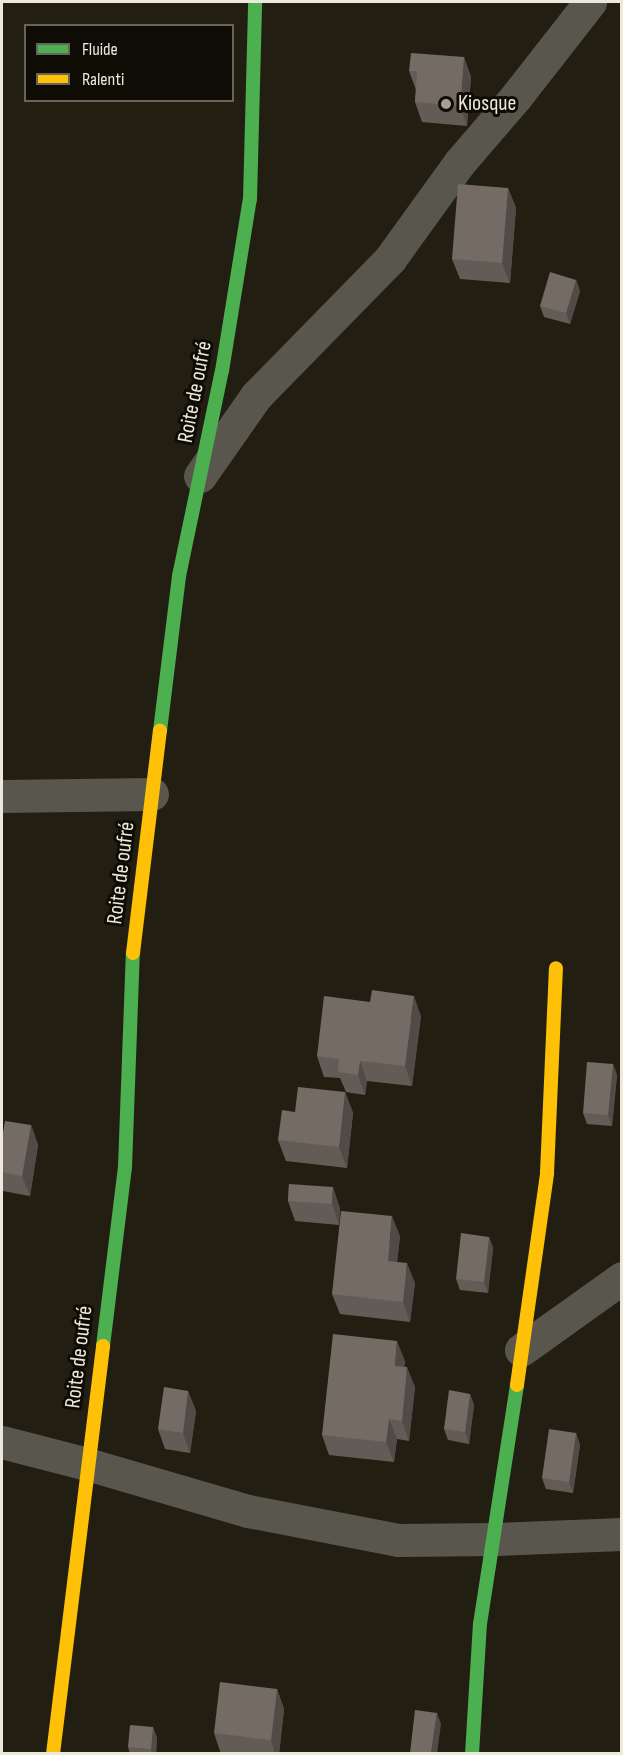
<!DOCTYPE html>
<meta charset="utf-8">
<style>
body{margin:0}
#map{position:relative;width:623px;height:1755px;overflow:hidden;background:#221f12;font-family:"Sofia Sans Condensed",sans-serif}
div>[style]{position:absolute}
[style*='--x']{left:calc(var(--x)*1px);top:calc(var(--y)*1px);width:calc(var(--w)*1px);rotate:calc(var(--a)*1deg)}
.street>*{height:33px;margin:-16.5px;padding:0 16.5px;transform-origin:16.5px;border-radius:16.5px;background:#59564d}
.fast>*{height:14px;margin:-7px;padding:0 7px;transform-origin:7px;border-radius:7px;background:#4caf50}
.slow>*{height:14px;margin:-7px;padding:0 7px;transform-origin:7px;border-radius:7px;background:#ffc107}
.wall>*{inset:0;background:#635c56}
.shaded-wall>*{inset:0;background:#504b46}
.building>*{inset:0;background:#736b64}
.dots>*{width:16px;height:16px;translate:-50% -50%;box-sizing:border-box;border:3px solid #0e0c04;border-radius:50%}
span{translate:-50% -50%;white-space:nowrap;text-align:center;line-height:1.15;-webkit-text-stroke:6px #0e0c04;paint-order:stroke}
.poi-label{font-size:22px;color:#ece9db}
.left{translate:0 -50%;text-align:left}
.street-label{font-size:22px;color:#ece9db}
.frame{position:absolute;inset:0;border:3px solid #ece9db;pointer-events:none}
.legend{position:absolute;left:24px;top:24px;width:210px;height:78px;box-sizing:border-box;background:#0e0c04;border:2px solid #67645a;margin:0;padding:8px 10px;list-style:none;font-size:18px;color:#ece9db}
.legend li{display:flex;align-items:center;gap:12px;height:30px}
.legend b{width:30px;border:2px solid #67645a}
</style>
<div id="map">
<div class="street">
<i style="--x:200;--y:476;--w:98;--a:-55"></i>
<i style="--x:256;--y:396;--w:192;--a:-45.6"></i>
<i style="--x:390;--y:259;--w:120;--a:-54.2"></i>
<i style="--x:460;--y:162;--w:84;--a:-49.3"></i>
<i style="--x:515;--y:98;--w:122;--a:-52"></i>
<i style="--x:2;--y:796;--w:150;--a:-0.8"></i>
<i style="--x:521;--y:1350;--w:124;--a:-35.5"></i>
<i style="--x:2;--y:1442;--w:88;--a:14.5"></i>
<i style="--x:87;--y:1464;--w:168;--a:16.3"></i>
<i style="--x:248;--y:1511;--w:153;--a:10.9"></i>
<i style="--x:398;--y:1540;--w:97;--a:-0.6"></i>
<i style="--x:495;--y:1539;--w:127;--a:-2.3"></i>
</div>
<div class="fast">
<i style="--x:160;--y:731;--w:156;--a:-83"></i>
<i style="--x:179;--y:576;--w:209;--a:-78.2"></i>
<i style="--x:222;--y:371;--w:174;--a:-80.8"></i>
<i style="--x:250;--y:199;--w:197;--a:-88.5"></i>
<i style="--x:103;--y:1346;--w:180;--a:-83"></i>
<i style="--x:125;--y:1167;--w:214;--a:-87.9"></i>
<i style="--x:472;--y:1754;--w:130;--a:-86.5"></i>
<i style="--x:480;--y:1624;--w:242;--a:-81.2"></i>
</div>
<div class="slow">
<i style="--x:133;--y:953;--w:224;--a:-83.1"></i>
<i style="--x:517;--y:1385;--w:214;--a:-81.9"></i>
<i style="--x:547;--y:1173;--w:205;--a:-87.5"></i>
<i style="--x:53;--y:1754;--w:411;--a:-83"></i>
</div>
<div class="wall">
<i style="clip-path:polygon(464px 57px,471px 77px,467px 126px,422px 122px,415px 102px,416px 90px,409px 71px)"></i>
<i style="clip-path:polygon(508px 188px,516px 208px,510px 283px,460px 279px,452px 259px)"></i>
<i style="clip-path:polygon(576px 280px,580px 291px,570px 324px,544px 317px,540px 306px)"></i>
<i style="clip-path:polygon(421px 1016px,412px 1086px,367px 1081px,365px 1095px,346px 1092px,340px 1078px,324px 1077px,317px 1056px)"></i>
<i style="clip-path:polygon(613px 1064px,617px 1075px,612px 1126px,587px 1124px,583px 1113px)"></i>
<i style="clip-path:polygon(345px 1092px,353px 1113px,347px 1168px,286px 1161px,278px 1140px,295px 1112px)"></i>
<i style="clip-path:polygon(31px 1125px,38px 1145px,30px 1196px,3px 1191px,2px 1186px,2px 1139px)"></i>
<i style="clip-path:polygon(289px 1184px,340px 1208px,339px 1225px,295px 1221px,288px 1201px)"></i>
<i style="clip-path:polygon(400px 1236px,397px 1262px,415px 1283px,410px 1322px,340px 1314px,332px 1294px)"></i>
<i style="clip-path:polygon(489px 1237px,493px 1248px,488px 1293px,460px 1290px,456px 1279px)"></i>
<i style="clip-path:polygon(405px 1361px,404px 1367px,415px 1387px,409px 1441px,397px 1439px,394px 1462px,329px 1455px,322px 1435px)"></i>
<i style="clip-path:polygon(188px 1391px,196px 1411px,190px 1453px,165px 1449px,158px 1429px)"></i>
<i style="clip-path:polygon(470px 1394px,474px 1405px,469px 1444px,448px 1440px,444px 1429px)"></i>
<i style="clip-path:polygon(576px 1433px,580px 1445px,573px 1493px,546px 1489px,542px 1478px)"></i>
<i style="clip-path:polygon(277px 1689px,284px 1709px,279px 1754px,221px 1754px,214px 1733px)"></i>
<i style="clip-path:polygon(153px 1727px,157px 1738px,156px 1754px,130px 1754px,128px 1747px)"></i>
</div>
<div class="shaded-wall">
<i style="clip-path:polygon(464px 57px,471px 77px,467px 126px,460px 106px)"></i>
<i style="clip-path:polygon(508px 188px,516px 208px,510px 283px,502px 263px)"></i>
<i style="clip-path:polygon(576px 280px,580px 291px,570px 324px,566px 313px)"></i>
<i style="clip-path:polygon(414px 996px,421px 1016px,412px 1086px,405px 1066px)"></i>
<i style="clip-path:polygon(360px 1061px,367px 1081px,365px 1095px,358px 1075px)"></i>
<i style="clip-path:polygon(613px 1064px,617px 1075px,612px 1126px,608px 1115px)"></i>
<i style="clip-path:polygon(345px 1092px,353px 1113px,347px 1168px,339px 1147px)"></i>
<i style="clip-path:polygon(31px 1125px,38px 1145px,30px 1196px,22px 1176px)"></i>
<i style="clip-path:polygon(333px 1187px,340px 1208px,339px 1225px,332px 1204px)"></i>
<i style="clip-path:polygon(392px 1216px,400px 1236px,395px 1281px,388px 1261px)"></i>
<i style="clip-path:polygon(489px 1237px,493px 1248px,488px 1293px,484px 1282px)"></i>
<i style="clip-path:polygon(407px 1263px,415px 1283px,410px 1322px,403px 1302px)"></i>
<i style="clip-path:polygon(397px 1341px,405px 1361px,402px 1386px,395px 1366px)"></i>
<i style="clip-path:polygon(407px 1367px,415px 1387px,409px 1441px,402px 1421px)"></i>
<i style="clip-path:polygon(188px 1391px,196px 1411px,190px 1453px,183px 1433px)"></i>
<i style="clip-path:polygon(470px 1394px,474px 1405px,469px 1444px,465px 1432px)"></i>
<i style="clip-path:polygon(389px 1419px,397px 1439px,394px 1462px,386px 1442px)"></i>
<i style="clip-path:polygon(576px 1433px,580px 1445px,573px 1493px,569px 1482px)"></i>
<i style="clip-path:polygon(277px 1689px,284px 1709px,279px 1754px,275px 1754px,271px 1740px)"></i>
<i style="clip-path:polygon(437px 1713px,441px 1724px,437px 1754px,431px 1754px)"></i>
<i style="clip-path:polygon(153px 1727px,157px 1738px,156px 1754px,152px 1754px,151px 1749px)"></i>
</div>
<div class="building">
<i style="clip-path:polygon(411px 53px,464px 57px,460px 106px,415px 102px,417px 71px,409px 71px)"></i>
<i style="clip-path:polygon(458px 184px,508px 188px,502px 263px,452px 259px)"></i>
<i style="clip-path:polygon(550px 272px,576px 280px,566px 313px,540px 306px)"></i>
<i style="clip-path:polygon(372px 990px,414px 996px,405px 1066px,360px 1061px,358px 1075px,338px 1072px,339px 1059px,317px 1056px,324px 996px,370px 1002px)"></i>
<i style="clip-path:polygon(587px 1062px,613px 1064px,608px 1115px,583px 1113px)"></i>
<i style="clip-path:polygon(298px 1087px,345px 1092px,339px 1147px,278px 1140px,282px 1110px,295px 1112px)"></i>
<i style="clip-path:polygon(5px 1121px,31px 1125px,22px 1176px,2px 1172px,2px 1139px)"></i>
<i style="clip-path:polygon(289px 1184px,333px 1187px,332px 1204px,288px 1201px)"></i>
<i style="clip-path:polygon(341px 1211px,392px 1216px,388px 1261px,407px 1263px,403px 1302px,332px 1294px)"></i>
<i style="clip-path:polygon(461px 1233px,489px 1237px,484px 1282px,456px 1279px)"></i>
<i style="clip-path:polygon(333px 1334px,397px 1341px,395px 1366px,407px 1367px,402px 1421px,389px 1419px,386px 1442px,322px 1435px)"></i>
<i style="clip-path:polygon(164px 1387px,188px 1391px,183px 1433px,158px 1429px)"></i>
<i style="clip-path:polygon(449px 1390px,470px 1394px,465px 1432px,444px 1429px)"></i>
<i style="clip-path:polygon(549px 1429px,576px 1433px,569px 1482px,542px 1478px)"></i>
<i style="clip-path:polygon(220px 1682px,277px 1689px,271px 1740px,214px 1733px)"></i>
<i style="clip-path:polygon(415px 1710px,437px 1713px,431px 1754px,410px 1753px)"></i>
<i style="clip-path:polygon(130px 1725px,153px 1727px,151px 1749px,128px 1747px)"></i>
</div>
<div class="dots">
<i style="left:446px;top:104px;background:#a5a295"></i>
</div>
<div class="poi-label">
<span class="left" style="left:458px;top:104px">Kiosque</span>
</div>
<div class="street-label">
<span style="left:195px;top:392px;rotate:-79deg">Roite de oufré</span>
<span style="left:121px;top:873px;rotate:-83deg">Roite de oufré</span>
<span style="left:79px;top:1357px;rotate:-83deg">Roite de oufré</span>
</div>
<div class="frame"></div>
<ul class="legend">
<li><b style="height:8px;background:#4caf50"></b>Fluide</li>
<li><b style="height:8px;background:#ffc107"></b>Ralenti</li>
</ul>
</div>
